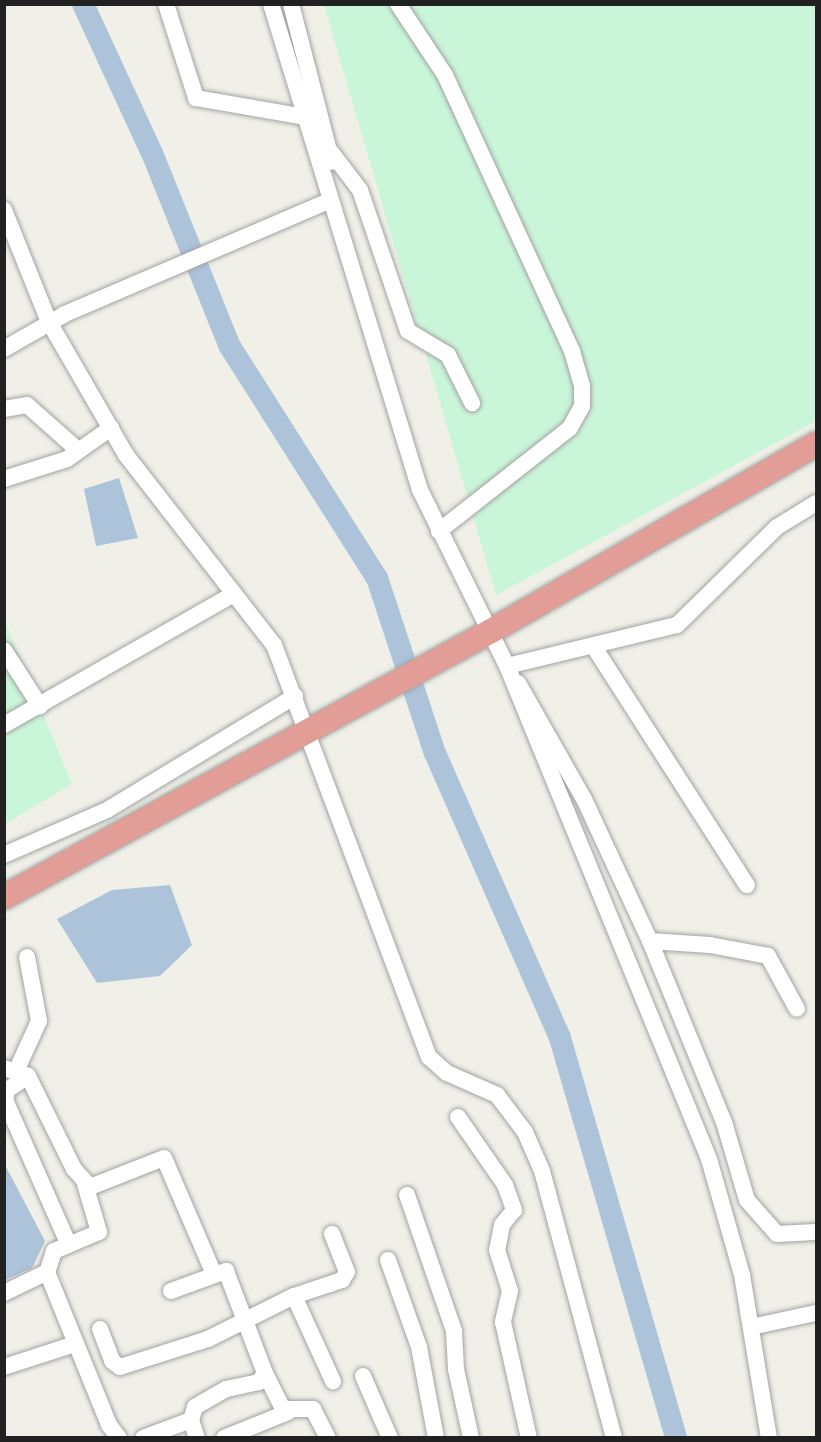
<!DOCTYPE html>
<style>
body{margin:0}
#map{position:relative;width:821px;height:1442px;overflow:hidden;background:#f0f0e8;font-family:"Varela Round",sans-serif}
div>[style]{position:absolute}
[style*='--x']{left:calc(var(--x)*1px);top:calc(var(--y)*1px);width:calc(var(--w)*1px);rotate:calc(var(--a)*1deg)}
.park>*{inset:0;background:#c9f6d9}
.water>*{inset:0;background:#acc3da}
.river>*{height:22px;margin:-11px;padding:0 11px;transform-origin:11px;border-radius:11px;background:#acc3da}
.roads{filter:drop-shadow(0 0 2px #a2a2a2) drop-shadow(0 0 2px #a2a2a2)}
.minor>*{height:16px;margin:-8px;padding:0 8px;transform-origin:8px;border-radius:8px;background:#fff}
.highway>*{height:24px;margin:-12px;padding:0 12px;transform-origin:12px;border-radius:12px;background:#e19d96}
span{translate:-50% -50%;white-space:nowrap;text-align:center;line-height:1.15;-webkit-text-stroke:6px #fff;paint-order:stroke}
.frame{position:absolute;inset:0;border:6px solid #212121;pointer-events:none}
</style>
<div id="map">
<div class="park">
<i style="clip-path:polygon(324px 5px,816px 5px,816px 421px,496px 595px)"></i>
<i style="clip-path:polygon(5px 622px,72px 784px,5px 824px)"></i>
</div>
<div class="water">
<i style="clip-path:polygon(119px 478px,138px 538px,96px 546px,84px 489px)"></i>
<i style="clip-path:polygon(170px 885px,192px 945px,160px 976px,97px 983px,57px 919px,112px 890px)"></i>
<i style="clip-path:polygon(4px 1163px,45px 1241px,32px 1268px,5px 1280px)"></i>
</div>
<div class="river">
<i style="--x:83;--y:4;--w:164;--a:65.2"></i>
<i style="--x:152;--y:153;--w:207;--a:68.1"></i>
<i style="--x:229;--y:345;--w:276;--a:57.6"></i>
<i style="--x:377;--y:578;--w:184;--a:71.7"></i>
<i style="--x:435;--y:753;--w:311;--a:66.3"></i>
<i style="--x:560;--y:1038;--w:416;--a:73.8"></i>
</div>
<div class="roads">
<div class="minor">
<i style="--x:166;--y:4;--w:99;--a:72.3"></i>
<i style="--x:196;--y:98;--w:111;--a:9.9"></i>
<i style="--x:271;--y:4;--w:508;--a:72.96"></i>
<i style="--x:420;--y:490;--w:196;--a:63.7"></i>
<i style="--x:507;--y:666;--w:533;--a:67.72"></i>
<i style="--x:709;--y:1159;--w:121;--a:74.1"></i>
<i style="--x:742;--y:1275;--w:165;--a:80.6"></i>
<i style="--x:291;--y:4;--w:163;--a:75.5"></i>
<i style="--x:398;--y:4;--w:85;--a:56.5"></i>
<i style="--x:445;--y:75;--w:304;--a:65.3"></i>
<i style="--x:572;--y:351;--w:36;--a:74"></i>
<i style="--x:582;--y:386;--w:20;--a:90"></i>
<i style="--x:582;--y:406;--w:25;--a:119"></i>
<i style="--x:570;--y:428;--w:167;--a:141.8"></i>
<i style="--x:331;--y:152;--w:48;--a:52.7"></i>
<i style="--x:360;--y:190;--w:149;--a:71.2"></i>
<i style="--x:408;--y:331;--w:47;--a:31"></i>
<i style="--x:448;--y:355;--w:54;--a:63.4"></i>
<i style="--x:4;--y:210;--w:121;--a:68.1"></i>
<i style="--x:49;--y:322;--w:154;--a:59.9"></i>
<i style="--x:126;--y:455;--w:241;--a:52.1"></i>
<i style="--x:274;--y:645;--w:440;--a:69.4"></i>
<i style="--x:429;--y:1057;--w:24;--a:42"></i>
<i style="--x:447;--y:1073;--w:55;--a:23.7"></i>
<i style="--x:497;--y:1095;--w:46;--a:52.9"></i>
<i style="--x:525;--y:1132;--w:43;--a:66.4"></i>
<i style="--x:542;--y:1171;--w:277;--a:74.9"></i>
<i style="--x:4;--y:349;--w:70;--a:-29.8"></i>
<i style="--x:65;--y:314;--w:289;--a:-23.2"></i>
<i style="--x:4;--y:409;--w:23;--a:-10"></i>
<i style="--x:27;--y:405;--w:69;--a:41.5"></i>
<i style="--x:4;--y:479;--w:66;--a:-17.6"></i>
<i style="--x:67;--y:459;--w:54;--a:-35.2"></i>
<i style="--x:594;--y:647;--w:283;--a:57.3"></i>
<i style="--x:4;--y:650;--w:67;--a:57.3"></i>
<i style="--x:507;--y:666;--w:175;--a:-13.6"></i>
<i style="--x:677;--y:625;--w:140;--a:-44.4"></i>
<i style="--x:777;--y:527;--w:46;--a:-31.6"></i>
<i style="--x:518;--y:683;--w:133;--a:60.4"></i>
<i style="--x:584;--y:799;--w:157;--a:65.1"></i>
<i style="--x:650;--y:941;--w:196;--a:67.8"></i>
<i style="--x:724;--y:1122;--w:81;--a:73.6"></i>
<i style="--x:747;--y:1200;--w:45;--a:48.6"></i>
<i style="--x:777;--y:1234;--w:39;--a:-3"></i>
<i style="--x:4;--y:725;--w:265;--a:-29.7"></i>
<i style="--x:4;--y:855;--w:112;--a:-23.6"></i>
<i style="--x:107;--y:810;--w:220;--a:-31.2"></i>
<i style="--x:650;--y:941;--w:60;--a:3.8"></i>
<i style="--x:710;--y:945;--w:59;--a:10.7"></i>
<i style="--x:768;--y:956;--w:60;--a:61.3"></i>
<i style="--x:4;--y:1068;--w:25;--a:18"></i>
<i style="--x:28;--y:1076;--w:104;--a:63.7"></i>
<i style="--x:74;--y:1169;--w:24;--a:48"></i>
<i style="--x:90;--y:1187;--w:79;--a:-21.4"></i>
<i style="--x:164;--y:1158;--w:124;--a:66.7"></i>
<i style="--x:17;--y:1069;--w:53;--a:-65.4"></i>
<i style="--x:39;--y:1021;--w:65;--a:-100.6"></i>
<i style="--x:28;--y:1076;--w:25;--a:146"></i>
<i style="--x:7;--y:1090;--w:10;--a:101"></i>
<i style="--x:5;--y:1100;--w:158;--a:66.2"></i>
<i style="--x:458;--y:1117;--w:83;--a:55.3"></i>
<i style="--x:505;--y:1185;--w:27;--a:70"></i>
<i style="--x:514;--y:1210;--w:19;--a:129"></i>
<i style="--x:502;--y:1225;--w:25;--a:101"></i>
<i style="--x:497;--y:1250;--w:43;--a:72.4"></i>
<i style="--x:510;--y:1291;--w:32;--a:103"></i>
<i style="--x:503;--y:1322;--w:119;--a:77.4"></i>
<i style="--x:85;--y:1184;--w:50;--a:73.7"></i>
<i style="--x:99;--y:1232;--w:49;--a:157.1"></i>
<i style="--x:54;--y:1251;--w:22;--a:108"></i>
<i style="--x:47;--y:1272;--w:165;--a:67.9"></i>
<i style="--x:109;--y:1425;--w:16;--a:52"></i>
<i style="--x:407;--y:1195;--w:144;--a:70.9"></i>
<i style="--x:454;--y:1331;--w:38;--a:87"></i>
<i style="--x:456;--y:1369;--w:71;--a:77.7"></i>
<i style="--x:388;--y:1260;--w:92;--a:70.4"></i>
<i style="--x:419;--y:1347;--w:93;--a:79.4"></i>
<i style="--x:171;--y:1291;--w:59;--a:-20"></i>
<i style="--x:226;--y:1271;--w:109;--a:69.1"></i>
<i style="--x:265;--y:1373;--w:11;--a:124"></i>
<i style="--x:259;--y:1382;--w:34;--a:168"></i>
<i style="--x:226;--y:1389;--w:36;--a:150"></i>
<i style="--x:195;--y:1407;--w:14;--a:107"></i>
<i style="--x:191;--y:1420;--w:19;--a:72"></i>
<i style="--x:4;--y:1293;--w:48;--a:-26"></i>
<i style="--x:294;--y:1296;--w:94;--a:65.4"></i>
<i style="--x:751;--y:1327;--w:66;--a:-12.2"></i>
<i style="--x:100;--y:1329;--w:34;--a:69"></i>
<i style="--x:112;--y:1361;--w:10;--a:37"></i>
<i style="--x:120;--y:1367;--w:92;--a:-17.7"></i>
<i style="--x:208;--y:1339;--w:96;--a:-26.6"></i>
<i style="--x:294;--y:1296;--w:51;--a:-18.4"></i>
<i style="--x:342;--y:1280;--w:9;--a:-58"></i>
<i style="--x:347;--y:1272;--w:41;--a:-111.5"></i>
<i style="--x:4;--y:1367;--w:75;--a:-17.9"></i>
<i style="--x:265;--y:1373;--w:40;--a:63.4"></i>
<i style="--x:283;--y:1409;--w:30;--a:0"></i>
<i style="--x:313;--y:1409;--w:33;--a:63"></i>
<i style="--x:363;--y:1376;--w:68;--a:66.5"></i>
<i style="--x:143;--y:1438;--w:51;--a:-20.6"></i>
<i style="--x:224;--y:1438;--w:69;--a:-22.1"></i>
</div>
<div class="highway">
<i style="--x:4;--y:897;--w:555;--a:-28.64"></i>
<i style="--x:491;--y:631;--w:375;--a:-29.9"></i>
</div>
</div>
<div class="frame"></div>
</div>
